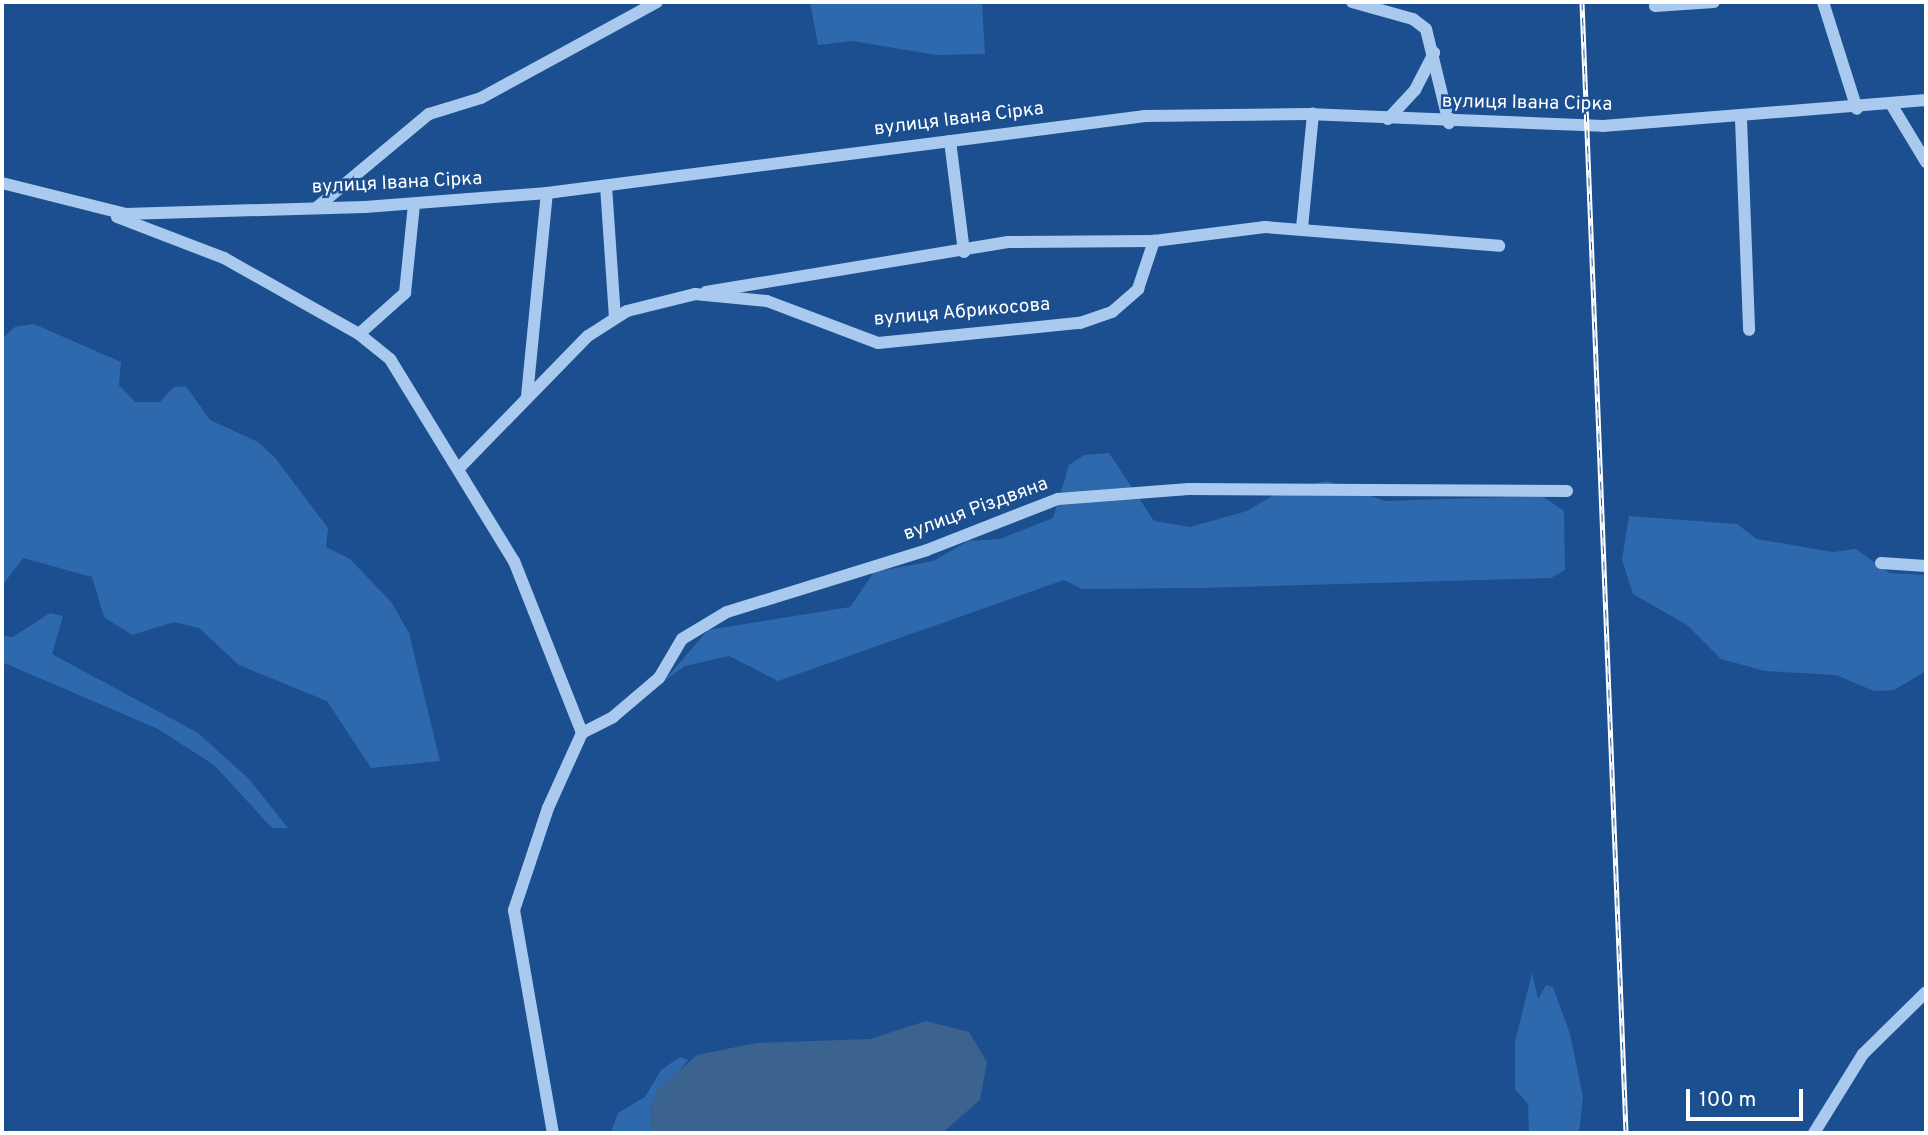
<!DOCTYPE html>
<meta charset="utf-8">
<style>
body{margin:0}
#map{position:relative;width:1928px;height:1135px;overflow:hidden;background:#1b4f8f;font-family:Overpass,sans-serif}
div>[style]{position:absolute}
[style*='--x']{left:calc(var(--x)*1px);top:calc(var(--y)*1px);width:calc(var(--w)*1px);rotate:calc(var(--a)*1deg)}
.green>*{inset:0;background:#2e69ad}
.water>*{inset:0;background:#3c6290}
.minor>*{height:12px;margin:-6px;padding:0 6px;transform-origin:6px;border-radius:6px;background:#a9c9ee}
.rail>*{height:5px;margin-top:-2.5px;transform-origin:0;background:repeating-linear-gradient(90deg,#1b4f8f 0 8px,#fff 0 16px);box-sizing:border-box;border-block:2px solid #fff}
span{translate:-50% -50%;white-space:nowrap;text-align:center;line-height:1.15;-webkit-text-stroke:5px #1b4f8f;paint-order:stroke}
.street-label{font-size:19px;color:#fff}
.frame{position:absolute;inset:0;border:4px solid #fff;pointer-events:none}
.scale{position:absolute;left:1686px;top:1089px;width:117px;height:32px;box-sizing:border-box;border:4px solid #fff;border-top:0;padding-left:9px;font-size:21px;line-height:24px;white-space:nowrap;color:#fff;-webkit-text-stroke:5px #1b4f8f;paint-order:stroke}
</style>
<div id="map">
<div class="green">
<i style="clip-path:polygon(810px 2px,982px 2px,985px 54px,936px 55px,852px 41px,818px 45px)"></i>
<i style="clip-path:polygon(34px 324px,121px 362px,119px 385px,135px 402px,160px 402px,174px 387px,186px 386px,210px 420px,258px 442px,276px 459px,328px 528px,326px 547px,350px 559px,392px 603px,409px 633px,440px 761px,371px 768px,327px 701px,239px 665px,199px 628px,174px 622px,132px 635px,104px 617px,92px 577px,23px 558px,2px 586px,2px 339px,15px 327px)"></i>
<i style="clip-path:polygon(1109px 453px,1154px 521px,1190px 527px,1247px 511px,1282px 490px,1327px 481px,1385px 501px,1542px 496px,1564px 511px,1565px 570px,1551px 578px,1201px 588px,1082px 589px,1064px 580px,778px 681px,729px 656px,685px 666px,663px 682px,708px 630px,850px 607px,874px 572px,933px 561px,968px 541px,1000px 539px,1053px 518px,1069px 465px,1084px 455px)"></i>
<i style="clip-path:polygon(1629px 516px,1737px 524px,1757px 539px,1833px 552px,1856px 549px,1889px 573px,1926px 575px,1926px 671px,1894px 690px,1874px 691px,1836px 675px,1765px 671px,1721px 659px,1687px 625px,1633px 594px,1622px 560px)"></i>
<i style="clip-path:polygon(50px 613px,63px 616px,52px 654px,198px 733px,249px 779px,288px 828px,272px 828px,214px 765px,158px 729px,2px 662px,2px 636px,13px 637px)"></i>
<i style="clip-path:polygon(1532px 973px,1538px 999px,1546px 985px,1553px 987px,1570px 1034px,1583px 1097px,1579px 1133px,1529px 1133px,1528px 1104px,1515px 1089px,1515px 1042px)"></i>
<i style="clip-path:polygon(680px 1057px,688px 1060px,650px 1106px,652px 1133px,611px 1133px,618px 1113px,645px 1097px,661px 1070px)"></i>
</div>
<div class="water">
<i style="clip-path:polygon(926px 1021px,969px 1032px,987px 1062px,980px 1100px,942px 1133px,652px 1133px,650px 1106px,659px 1088px,697px 1055px,756px 1043px,870px 1039px)"></i>
</div>
<div class="minor">
<i style="--x:1352;--y:2;--w:63;--a:15.6"></i>
<i style="--x:1413;--y:19;--w:16;--a:38"></i>
<i style="--x:1426;--y:29;--w:97;--a:76.3"></i>
<i style="--x:1823;--y:2;--w:112;--a:72.4"></i>
<i style="--x:1655;--y:6;--w:59;--a:-3.9"></i>
<i style="--x:1891;--y:104;--w:68;--a:58.9"></i>
<i style="--x:1388;--y:119;--w:40;--a:-47"></i>
<i style="--x:1415;--y:90;--w:42;--a:-62.8"></i>
<i style="--x:1741;--y:119;--w:211;--a:87.8"></i>
<i style="--x:950;--y:141;--w:112;--a:82.8"></i>
<i style="--x:2;--y:183;--w:127;--a:14.1"></i>
<i style="--x:125;--y:214;--w:240;--a:-1.7"></i>
<i style="--x:365;--y:207;--w:183;--a:-4.4"></i>
<i style="--x:547;--y:193;--w:603;--a:-7.34"></i>
<i style="--x:1145;--y:116;--w:162;--a:-0.7"></i>
<i style="--x:1307;--y:114;--w:296;--a:2.3"></i>
<i style="--x:1603;--y:126;--w:324;--a:-4.6"></i>
<i style="--x:606;--y:186;--w:132;--a:86.1"></i>
<i style="--x:316;--y:208;--w:147;--a:-39.8"></i>
<i style="--x:429;--y:114;--w:54;--a:-17.1"></i>
<i style="--x:481;--y:98;--w:200;--a:-28.6"></i>
<i style="--x:117;--y:217;--w:115;--a:21"></i>
<i style="--x:224;--y:258;--w:155;--a:29.4"></i>
<i style="--x:359;--y:334;--w:40;--a:39"></i>
<i style="--x:390;--y:359;--w:237;--a:58.5"></i>
<i style="--x:514;--y:561;--w:185;--a:68.4"></i>
<i style="--x:582;--y:733;--w:82;--a:114.4"></i>
<i style="--x:548;--y:808;--w:108;--a:108.4"></i>
<i style="--x:514;--y:910;--w:226;--a:80.1"></i>
<i style="--x:1302;--y:228;--w:115;--a:-84.5"></i>
<i style="--x:706;--y:292;--w:306;--a:-9.4"></i>
<i style="--x:1008;--y:242;--w:146;--a:-0.4"></i>
<i style="--x:1154;--y:241;--w:112;--a:-7.2"></i>
<i style="--x:1265;--y:227;--w:235;--a:4.6"></i>
<i style="--x:359;--y:334;--w:62;--a:-41.7"></i>
<i style="--x:405;--y:293;--w:89;--a:-84.2"></i>
<i style="--x:527;--y:396;--w:204;--a:-84.4"></i>
<i style="--x:460;--y:467;--w:183;--a:-45.7"></i>
<i style="--x:588;--y:336;--w:46;--a:-32.7"></i>
<i style="--x:627;--y:311;--w:70;--a:-14"></i>
<i style="--x:695;--y:294;--w:72;--a:5.6"></i>
<i style="--x:767;--y:301;--w:119;--a:20.7"></i>
<i style="--x:878;--y:343;--w:203;--a:-5.7"></i>
<i style="--x:1080;--y:323;--w:34;--a:-19"></i>
<i style="--x:1112;--y:312;--w:35;--a:-41"></i>
<i style="--x:1138;--y:289;--w:51;--a:-71.6"></i>
<i style="--x:1881;--y:563;--w:45;--a:3.8"></i>
<i style="--x:582;--y:733;--w:35;--a:-27"></i>
<i style="--x:613;--y:717;--w:60;--a:-40.3"></i>
<i style="--x:659;--y:678;--w:45;--a:-59.5"></i>
<i style="--x:682;--y:639;--w:52;--a:-31"></i>
<i style="--x:727;--y:612;--w:209;--a:-17.2"></i>
<i style="--x:927;--y:550;--w:141;--a:-21.3"></i>
<i style="--x:1058;--y:499;--w:131;--a:-4.4"></i>
<i style="--x:1189;--y:489;--w:378;--a:0.3"></i>
<i style="--x:1814;--y:1133;--w:93;--a:-58.2"></i>
<i style="--x:1863;--y:1054;--w:88;--a:-44.5"></i>
</div>
<div class="rail">
<i style="--x:1582;--y:2;--w:1132;--a:87.77"></i>
</div>
<div class="street-label">
<span style="left:1527px;top:104px;rotate:1deg">вулиця Івана Сірка</span>
<span style="left:959px;top:120px;rotate:-7deg">вулиця Івана Сірка</span>
<span style="left:397px;top:184px;rotate:-3deg">вулиця Івана Сірка</span>
<span style="left:962px;top:313px;rotate:-5deg">вулиця Абрикосова</span>
<span style="left:976px;top:510px;rotate:-20deg">вулиця Різдвяна</span>
</div>
<div class="frame"></div>
<div class="scale">100 m</div>
</div>
